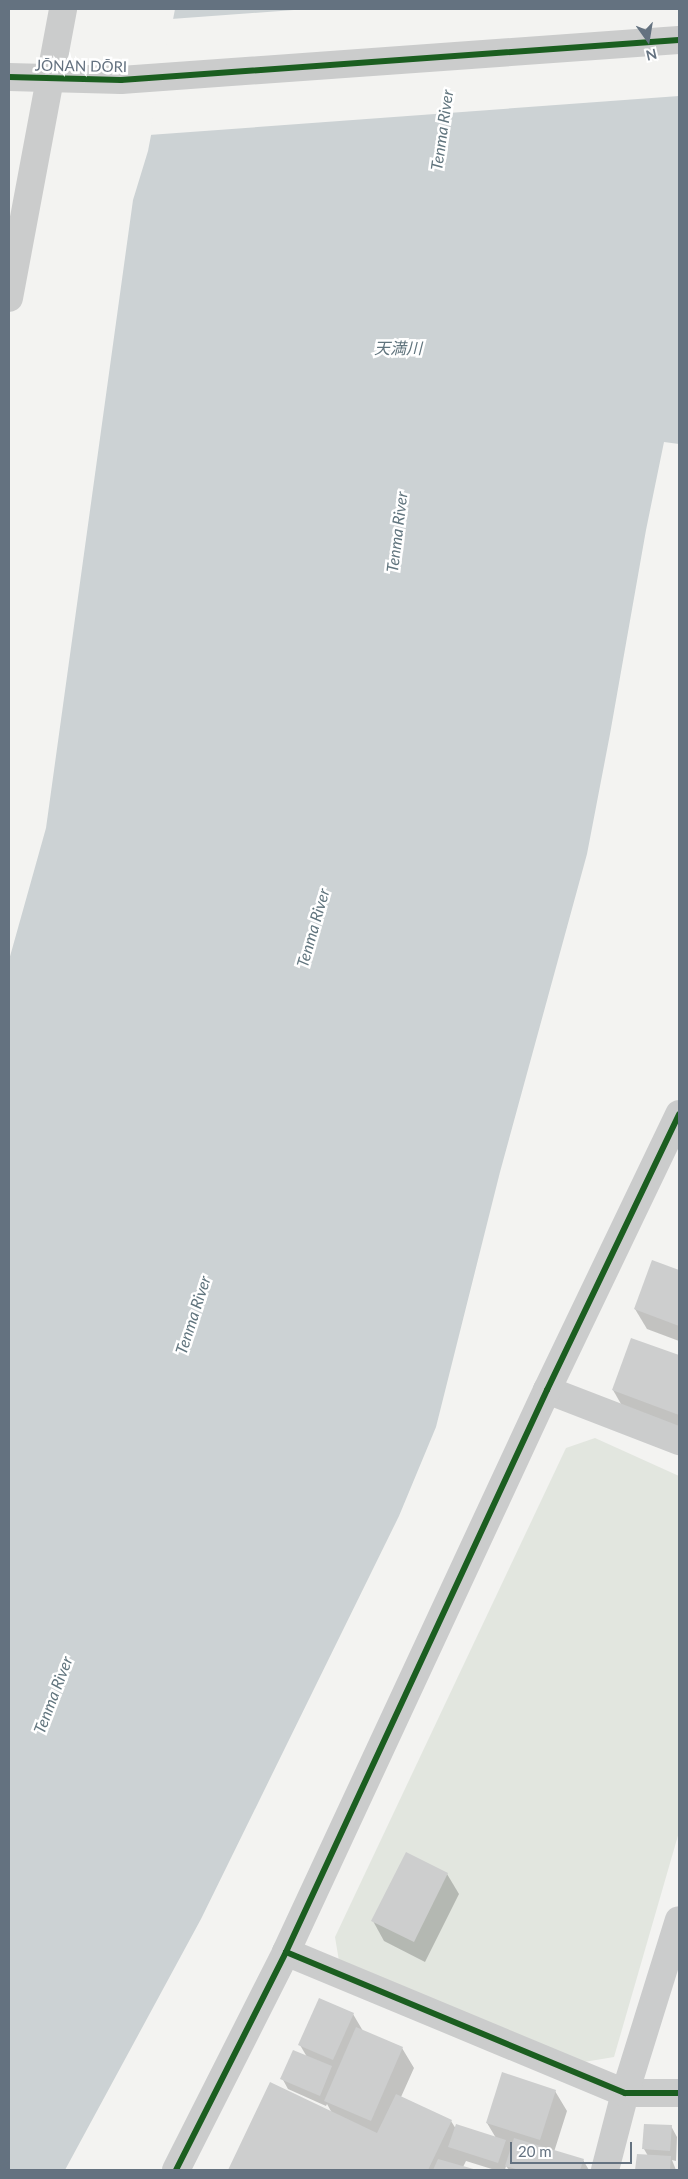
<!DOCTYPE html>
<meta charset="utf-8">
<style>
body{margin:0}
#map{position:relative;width:688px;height:2179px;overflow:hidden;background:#f3f3f1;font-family:Lato,"Noto Sans JP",sans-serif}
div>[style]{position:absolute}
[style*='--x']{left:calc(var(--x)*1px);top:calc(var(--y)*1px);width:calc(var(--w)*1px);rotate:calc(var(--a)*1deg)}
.green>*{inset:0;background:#e2e6df}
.water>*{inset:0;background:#ccd2d4}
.pier>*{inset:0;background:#f3f3f1}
.shadow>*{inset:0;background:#0003}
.building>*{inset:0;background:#cdcece}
.minor>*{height:28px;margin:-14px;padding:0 14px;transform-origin:14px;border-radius:14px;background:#cbcccc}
.cycleway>*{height:6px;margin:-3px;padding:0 3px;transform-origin:3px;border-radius:3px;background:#1b5e20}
span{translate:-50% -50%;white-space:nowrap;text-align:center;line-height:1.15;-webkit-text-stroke:5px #fff;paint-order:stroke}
.street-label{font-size:15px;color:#647280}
.water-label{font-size:16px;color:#60747d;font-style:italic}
.frame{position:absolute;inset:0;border:10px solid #647280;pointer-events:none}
.north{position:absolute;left:623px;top:15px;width:50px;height:50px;-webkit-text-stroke:4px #fff;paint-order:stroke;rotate:167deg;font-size:14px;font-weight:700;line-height:20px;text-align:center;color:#647280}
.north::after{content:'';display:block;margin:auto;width:18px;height:22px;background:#647280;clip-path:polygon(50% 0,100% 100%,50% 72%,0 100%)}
.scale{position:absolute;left:510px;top:2142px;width:122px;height:22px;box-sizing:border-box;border:2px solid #647280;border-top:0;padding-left:6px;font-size:15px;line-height:18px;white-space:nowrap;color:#647280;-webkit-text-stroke:4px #fff;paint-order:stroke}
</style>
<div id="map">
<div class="green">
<i style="clip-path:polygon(595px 1438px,679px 1476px,679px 1832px,614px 2057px,584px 2062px,339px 1961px,335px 1937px,566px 1448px)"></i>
</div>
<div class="water">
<i style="clip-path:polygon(175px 9px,679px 9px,679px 444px,664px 442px,646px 530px,610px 734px,587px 854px,500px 1172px,436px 1427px,399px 1516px,201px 1919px,65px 2170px,9px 2170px,9px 960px,46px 828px,133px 200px,148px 151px)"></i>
</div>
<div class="pier">
<i style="clip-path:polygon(307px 9px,679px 9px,679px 96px,149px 135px,171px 19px)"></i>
</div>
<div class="shadow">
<i style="clip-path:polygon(653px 1262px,679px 1272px,679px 1341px,647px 1329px,635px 1309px)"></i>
<i style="clip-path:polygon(632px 1339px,679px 1357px,679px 1430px,625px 1411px,613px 1390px)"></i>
<i style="clip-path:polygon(447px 1874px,459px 1894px,425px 1962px,384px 1941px,373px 1921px)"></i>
<i style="clip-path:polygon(353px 2014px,363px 2031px,402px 2048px,414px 2068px,401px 2097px,451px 2121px,456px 2129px,496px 2138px,487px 2123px,555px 2091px,567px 2111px,554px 2152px,583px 2160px,589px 2170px,509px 2170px,506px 2166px,505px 2170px,495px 2170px,466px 2161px,463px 2167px,475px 2170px,229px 2170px,271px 2084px,332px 2113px,327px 2104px,326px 2106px,288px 2089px,282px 2078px,307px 2057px,300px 2045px)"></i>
<i style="clip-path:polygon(671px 2126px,677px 2137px,676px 2161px,672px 2160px,676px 2170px,637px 2170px,638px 2156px,648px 2156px,644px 2149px)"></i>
</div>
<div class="building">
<i style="clip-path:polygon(652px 1260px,679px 1270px,679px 1326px,634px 1309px)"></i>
<i style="clip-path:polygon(631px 1338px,679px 1355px,679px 1415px,612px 1390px)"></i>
<i style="clip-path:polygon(406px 1852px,448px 1873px,414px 1942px,371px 1921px)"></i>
<i style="clip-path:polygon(319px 1998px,354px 2013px,333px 2060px,298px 2045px)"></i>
<i style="clip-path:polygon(356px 2027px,403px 2047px,371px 2121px,324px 2101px)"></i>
<i style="clip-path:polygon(293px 2050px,332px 2066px,320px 2096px,280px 2079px)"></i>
<i style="clip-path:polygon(502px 2072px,556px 2090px,540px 2140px,486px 2123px)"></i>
<i style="clip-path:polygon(270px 2082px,377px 2133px,396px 2094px,452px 2120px,428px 2170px,228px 2170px)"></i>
<i style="clip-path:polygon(456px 2124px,506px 2140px,498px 2163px,448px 2147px)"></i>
<i style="clip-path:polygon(644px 2124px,672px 2125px,670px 2151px,642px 2149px)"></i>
<i style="clip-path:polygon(514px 2138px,584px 2159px,580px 2170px,519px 2170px,505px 2166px)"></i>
<i style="clip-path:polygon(637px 2154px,671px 2156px,670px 2170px,635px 2170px)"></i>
<i style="clip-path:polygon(438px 2159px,477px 2170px,433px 2170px)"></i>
</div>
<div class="minor">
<i style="--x:9;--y:77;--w:112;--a:1.5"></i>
<i style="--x:121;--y:80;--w:559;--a:-4.1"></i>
<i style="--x:9;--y:298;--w:294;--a:-79.4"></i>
<i style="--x:547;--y:1390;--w:142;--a:21.1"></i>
<i style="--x:286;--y:1952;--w:367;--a:22.6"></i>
<i style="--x:625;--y:2093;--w:54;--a:0"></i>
<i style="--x:176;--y:2170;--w:244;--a:-63.2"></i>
<i style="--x:286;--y:1952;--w:620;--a:-65.09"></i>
<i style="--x:547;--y:1390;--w:306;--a:-64.4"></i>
<i style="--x:605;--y:2170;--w:80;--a:-75.4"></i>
<i style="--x:625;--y:2093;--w:181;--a:-72.7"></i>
</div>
<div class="cycleway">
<i style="--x:9;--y:77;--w:112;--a:1.5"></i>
<i style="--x:121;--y:80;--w:559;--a:-4.1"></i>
<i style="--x:286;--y:1952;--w:367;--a:22.6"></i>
<i style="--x:625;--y:2093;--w:54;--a:0"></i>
<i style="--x:176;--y:2170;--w:244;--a:-63.2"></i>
<i style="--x:286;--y:1952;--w:620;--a:-65.09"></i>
<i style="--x:547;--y:1390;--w:306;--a:-64.4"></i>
</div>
<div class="street-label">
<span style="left:81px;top:66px;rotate:1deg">JŌNAN DŌRI</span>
</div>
<div class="water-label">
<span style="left:442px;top:130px;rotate:-82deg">Tenma River</span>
<span style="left:398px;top:348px">天満川</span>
<span style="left:397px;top:532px;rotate:-83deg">Tenma River</span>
<span style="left:313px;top:928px;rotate:-74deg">Tenma River</span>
<span style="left:193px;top:1315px;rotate:-72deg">Tenma River</span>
<span style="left:53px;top:1695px;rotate:-69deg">Tenma River</span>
</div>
<div class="frame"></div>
<div class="north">N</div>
<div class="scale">20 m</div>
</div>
